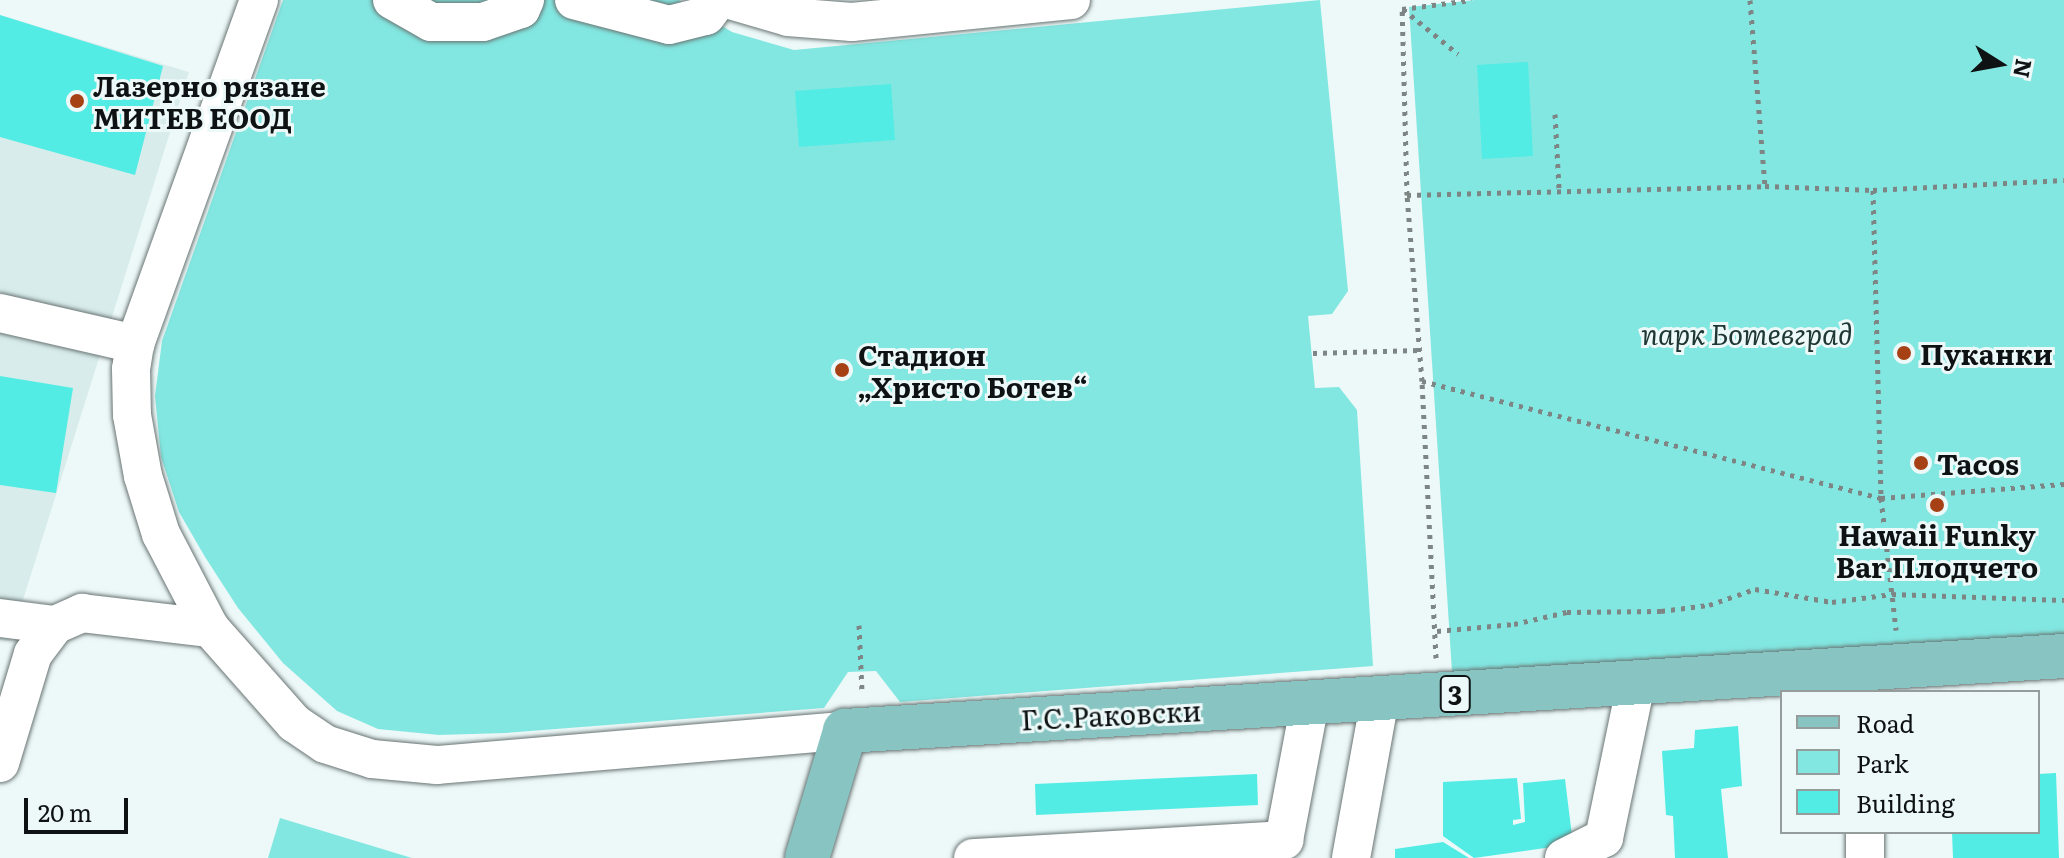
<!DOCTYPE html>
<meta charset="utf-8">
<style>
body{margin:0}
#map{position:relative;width:2064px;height:858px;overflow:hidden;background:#edf9f8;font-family:Literata,serif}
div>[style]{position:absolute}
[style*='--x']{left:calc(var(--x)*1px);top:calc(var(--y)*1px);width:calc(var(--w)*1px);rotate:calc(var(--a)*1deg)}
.built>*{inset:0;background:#d7eceb}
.green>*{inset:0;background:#83e7e1}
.building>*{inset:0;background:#52ece5}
.path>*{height:5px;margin-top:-2.5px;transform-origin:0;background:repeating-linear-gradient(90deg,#7e8685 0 4px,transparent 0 10px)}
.roads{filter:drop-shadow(0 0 2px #697473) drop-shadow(0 0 2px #697473)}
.minor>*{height:38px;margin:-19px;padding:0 19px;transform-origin:19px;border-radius:19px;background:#fff}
.major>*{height:44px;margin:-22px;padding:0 22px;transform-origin:22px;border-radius:22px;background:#88c5c2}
.dots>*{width:22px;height:22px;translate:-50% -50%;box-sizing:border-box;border:4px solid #edf9f8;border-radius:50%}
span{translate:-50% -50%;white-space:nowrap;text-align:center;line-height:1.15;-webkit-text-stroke:6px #edf9f8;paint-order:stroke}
.shield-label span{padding:2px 6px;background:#edf9f8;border:2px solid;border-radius:6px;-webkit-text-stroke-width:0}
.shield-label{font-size:26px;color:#0e1212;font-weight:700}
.poi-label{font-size:28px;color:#0e1212;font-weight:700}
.left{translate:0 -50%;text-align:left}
.park-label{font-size:28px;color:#1e3735;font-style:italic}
.street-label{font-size:28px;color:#0e1212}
.legend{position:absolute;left:1780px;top:690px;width:260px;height:144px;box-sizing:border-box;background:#edf9f8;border:2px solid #949d9c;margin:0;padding:10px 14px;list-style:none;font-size:24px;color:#0e1212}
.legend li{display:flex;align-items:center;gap:16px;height:40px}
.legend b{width:40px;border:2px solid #949d9c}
.north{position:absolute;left:1960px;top:24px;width:80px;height:80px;-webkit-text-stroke:6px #edf9f8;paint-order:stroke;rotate:101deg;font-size:22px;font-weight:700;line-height:32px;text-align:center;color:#0e1212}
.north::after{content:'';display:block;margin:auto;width:28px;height:36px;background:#0e1212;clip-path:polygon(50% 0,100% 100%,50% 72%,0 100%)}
.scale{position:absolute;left:24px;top:798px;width:104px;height:36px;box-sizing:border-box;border:4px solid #0e1212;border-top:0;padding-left:10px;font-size:24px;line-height:28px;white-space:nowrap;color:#0e1212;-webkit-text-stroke:6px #edf9f8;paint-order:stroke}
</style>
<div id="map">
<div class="built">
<i style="clip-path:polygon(0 15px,189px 72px,10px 641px,0 640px)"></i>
</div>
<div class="green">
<i style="clip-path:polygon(283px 0,679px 0,732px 32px,794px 50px,1320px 0,1348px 291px,1332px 314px,1308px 316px,1315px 388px,1339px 387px,1357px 410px,1373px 666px,900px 702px,876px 671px,848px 672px,824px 708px,506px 733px,439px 735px,378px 729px,337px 711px,283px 663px,238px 608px,205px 557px,179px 512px,161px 457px,155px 396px,162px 341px)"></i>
<i style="clip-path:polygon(1475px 0,2064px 0,2064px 644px,1453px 687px,1409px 7px)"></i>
<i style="clip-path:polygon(280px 818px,412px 858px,268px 858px)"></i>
</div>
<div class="building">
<i style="clip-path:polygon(0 15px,163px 66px,135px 175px,0 137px)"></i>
<i style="clip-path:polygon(1528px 62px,1533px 156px,1482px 159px,1477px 65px)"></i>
<i style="clip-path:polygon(891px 84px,895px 140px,799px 147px,795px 91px)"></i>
<i style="clip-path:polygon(0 376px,73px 388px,56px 493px,0 485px)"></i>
<i style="clip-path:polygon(1738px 726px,1742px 786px,1721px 789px,1728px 858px,1675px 858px,1673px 816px,1666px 815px,1662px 751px,1694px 748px,1695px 730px)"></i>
<i style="clip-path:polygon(2056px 773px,2059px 858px,1953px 858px,1952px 832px,2038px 832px,2038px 774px)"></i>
<i style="clip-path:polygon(1257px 774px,1258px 805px,1036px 815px,1035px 784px)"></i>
<i style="clip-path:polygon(1517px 778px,1521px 819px,1513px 820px,1513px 825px,1525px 822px,1523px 783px,1565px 779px,1573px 844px,1474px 858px,1443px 836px,1443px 782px)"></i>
<i style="clip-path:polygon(1443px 842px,1469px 858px,1395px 858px,1395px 849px)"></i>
</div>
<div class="path">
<i style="--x:1750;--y:0;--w:187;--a:85.4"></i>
<i style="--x:1403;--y:9;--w:71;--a:39.3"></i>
<i style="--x:1555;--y:114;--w:75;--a:86.9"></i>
<i style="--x:1873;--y:190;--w:308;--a:88.5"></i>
<i style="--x:1881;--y:498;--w:133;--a:83.5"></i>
<i style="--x:1407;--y:195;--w:358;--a:-1.4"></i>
<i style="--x:1765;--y:186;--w:108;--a:2.1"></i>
<i style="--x:1873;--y:190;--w:191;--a:-3"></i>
<i style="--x:1313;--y:353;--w:106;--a:-1.6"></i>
<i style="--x:1422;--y:381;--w:474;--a:14.3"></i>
<i style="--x:1881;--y:498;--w:184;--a:-4.4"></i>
<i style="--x:859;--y:625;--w:67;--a:87.4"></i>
<i style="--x:1437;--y:631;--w:77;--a:-5.2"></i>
<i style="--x:1514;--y:624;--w:54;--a:-12.8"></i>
<i style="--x:1567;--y:612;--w:94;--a:-0.6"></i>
<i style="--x:1661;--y:611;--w:48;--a:-7.1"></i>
<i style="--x:1709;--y:605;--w:49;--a:-19.2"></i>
<i style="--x:1755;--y:589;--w:78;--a:9.6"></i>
<i style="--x:1832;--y:602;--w:61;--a:-7.6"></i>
<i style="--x:1892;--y:594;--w:172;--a:2"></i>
<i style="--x:1436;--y:658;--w:277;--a:-92.9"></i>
<i style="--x:1422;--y:381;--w:187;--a:-94.6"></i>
<i style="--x:1407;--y:195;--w:186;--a:-91.5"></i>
<i style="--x:1402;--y:9;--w:70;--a:-7.4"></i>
</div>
<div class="roads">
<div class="minor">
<i style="--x:259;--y:0;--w:366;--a:109.8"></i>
<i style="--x:135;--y:344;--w:25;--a:99"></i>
<i style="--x:131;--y:369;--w:46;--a:88.8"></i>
<i style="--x:132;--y:415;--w:62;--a:79.8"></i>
<i style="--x:143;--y:476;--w:61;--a:72.8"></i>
<i style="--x:161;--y:534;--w:106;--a:62.5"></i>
<i style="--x:210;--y:628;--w:127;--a:48.5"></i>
<i style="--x:294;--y:723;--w:37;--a:34"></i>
<i style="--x:325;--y:744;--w:49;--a:17.7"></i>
<i style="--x:372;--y:759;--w:65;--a:5.3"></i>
<i style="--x:437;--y:765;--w:409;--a:-4.8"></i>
<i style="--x:392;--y:0;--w:45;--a:29.4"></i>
<i style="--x:431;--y:22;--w:52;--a:0"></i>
<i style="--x:483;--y:22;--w:40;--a:-18.9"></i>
<i style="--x:521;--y:9;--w:10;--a:-66"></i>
<i style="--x:574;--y:0;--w:98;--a:14.7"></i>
<i style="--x:669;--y:25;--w:38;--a:-14"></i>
<i style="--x:706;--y:16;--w:20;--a:-53"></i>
<i style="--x:730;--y:0;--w:60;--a:16.3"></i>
<i style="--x:788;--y:17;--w:64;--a:4.5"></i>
<i style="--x:852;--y:22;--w:220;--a:-5.7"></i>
<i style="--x:0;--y:313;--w:139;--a:12.9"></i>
<i style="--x:0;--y:618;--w:55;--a:7.3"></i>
<i style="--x:0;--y:763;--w:114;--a:-73.2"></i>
<i style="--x:33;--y:654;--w:36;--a:-53"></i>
<i style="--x:55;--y:625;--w:30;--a:-24"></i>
<i style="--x:82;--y:613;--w:129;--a:6.7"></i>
<i style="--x:1865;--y:832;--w:26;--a:90"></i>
<i style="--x:973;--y:858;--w:312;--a:-3.3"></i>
<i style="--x:1284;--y:840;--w:139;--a:-79.3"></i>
<i style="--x:1351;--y:858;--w:163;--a:-79.7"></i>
<i style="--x:1564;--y:858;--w:45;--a:-26.6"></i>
<i style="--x:1604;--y:838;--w:158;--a:-78.3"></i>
</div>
<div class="major">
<i style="--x:807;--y:858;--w:133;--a:-73.3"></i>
<i style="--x:845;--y:731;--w:1221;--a:-3.52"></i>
</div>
</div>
<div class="dots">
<i style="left:77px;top:101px;background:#a64115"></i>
<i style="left:1904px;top:353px;background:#a64115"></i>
<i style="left:842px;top:370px;background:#a64115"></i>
<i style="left:1921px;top:463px;background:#a64115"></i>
<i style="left:1937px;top:505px;background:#a64115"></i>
</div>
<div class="shield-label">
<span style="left:1455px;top:694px">3</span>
</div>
<div class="poi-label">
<span class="left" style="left:93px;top:101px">Лазерно рязане<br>МИТЕВ ЕООД</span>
<span class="left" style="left:1920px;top:353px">Пуканки</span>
<span class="left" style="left:858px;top:370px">Стадион<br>„Христо Ботев“</span>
<span class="left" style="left:1937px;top:463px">Tacos</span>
<span style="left:1937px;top:550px">Hawaii Funky<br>Bar Плодчето</span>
</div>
<div class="park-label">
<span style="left:1747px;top:333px">парк Ботевград</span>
</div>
<div class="street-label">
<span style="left:1111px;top:714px;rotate:-3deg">Г.С.Раковски</span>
</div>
<ul class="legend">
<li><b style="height:10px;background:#88c5c2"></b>Road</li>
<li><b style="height:22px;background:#83e7e1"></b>Park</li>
<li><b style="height:22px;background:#52ece5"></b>Building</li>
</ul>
<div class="north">N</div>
<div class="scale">20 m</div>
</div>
